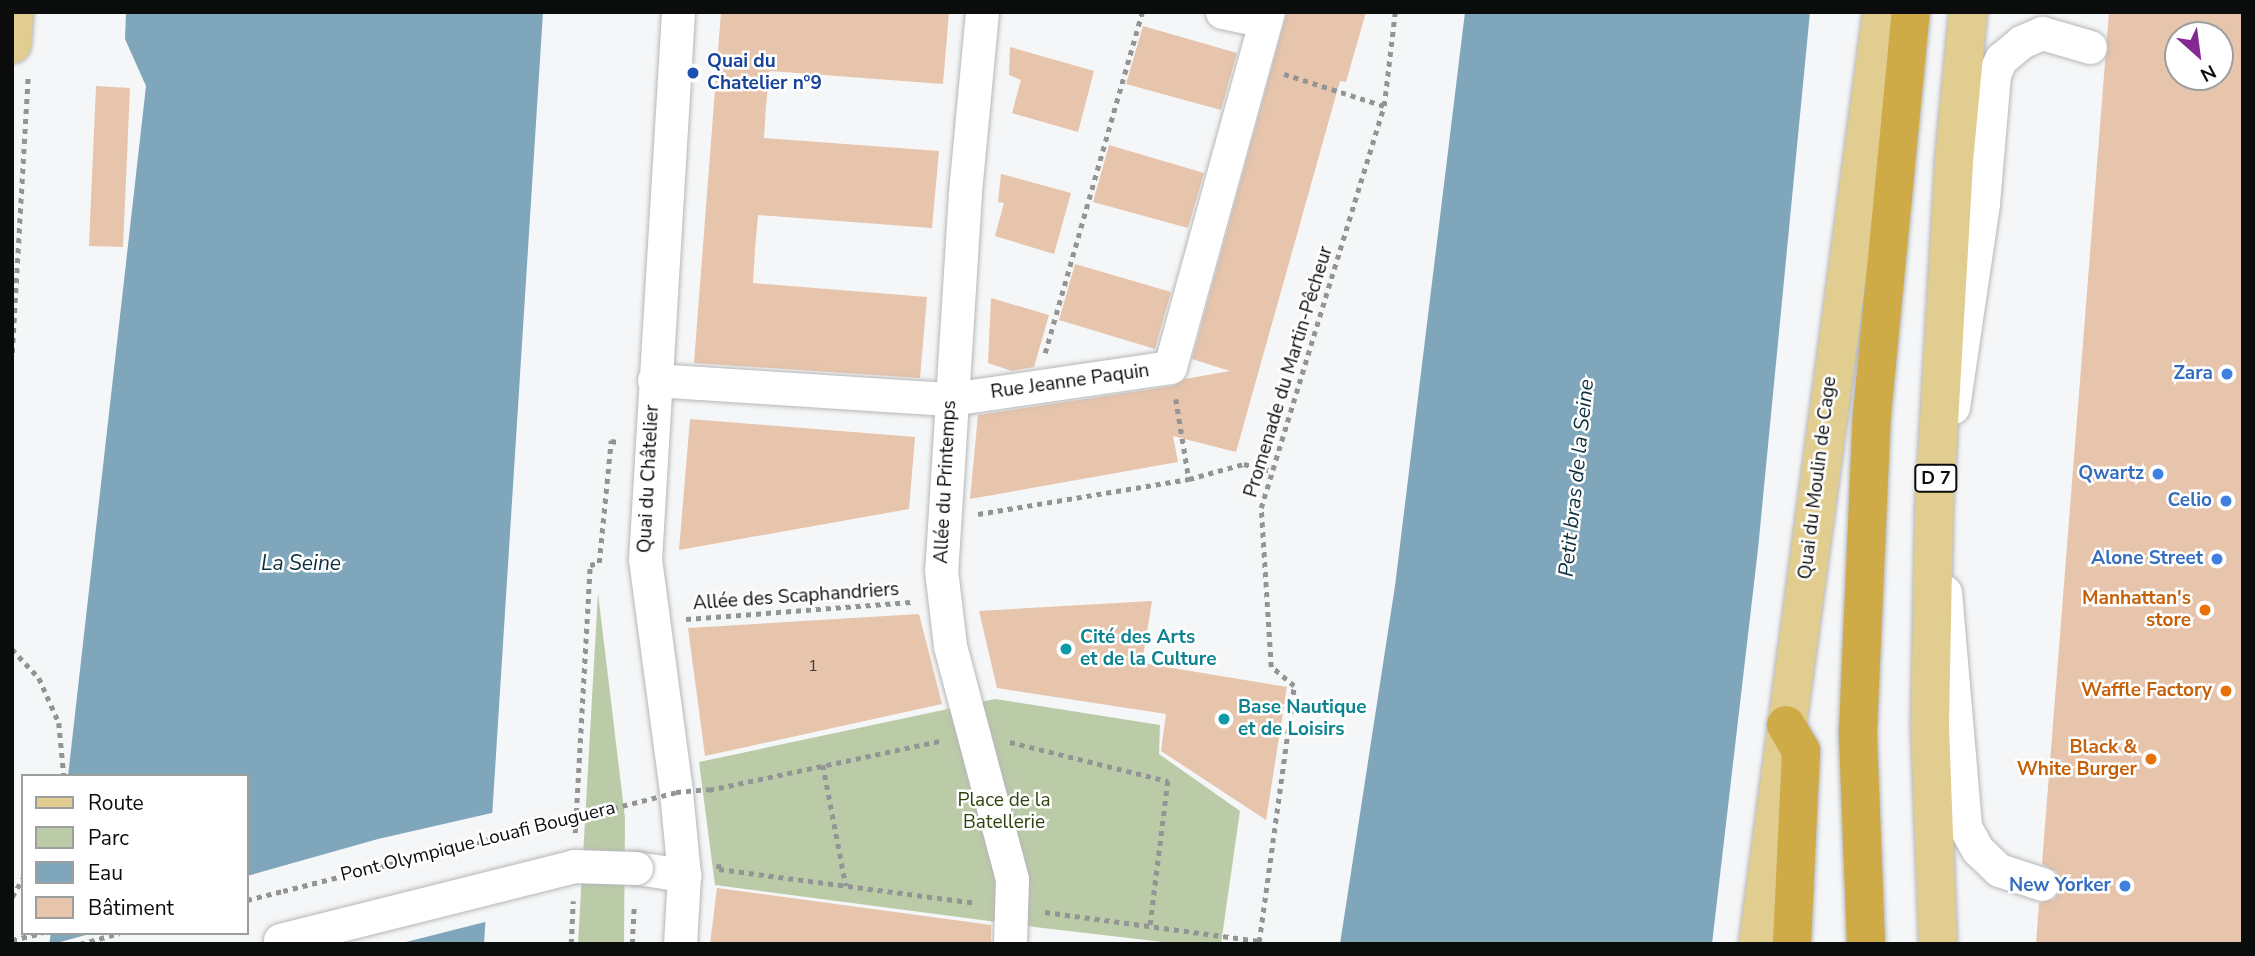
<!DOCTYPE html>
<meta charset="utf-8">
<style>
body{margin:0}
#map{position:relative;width:2255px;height:956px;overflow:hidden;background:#f5f6f7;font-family:"Nunito Sans",sans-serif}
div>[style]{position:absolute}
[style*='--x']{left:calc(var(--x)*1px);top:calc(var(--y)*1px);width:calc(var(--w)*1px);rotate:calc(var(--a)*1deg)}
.green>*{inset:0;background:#bbcba8}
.water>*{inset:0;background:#80a6bb}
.pier>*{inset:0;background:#f5f6f7}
.building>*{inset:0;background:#e7c4ac}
.path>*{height:4.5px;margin-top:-2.25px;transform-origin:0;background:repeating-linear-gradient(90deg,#939494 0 5px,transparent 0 10px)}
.roads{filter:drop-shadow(0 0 2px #b6b7b8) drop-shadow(0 0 2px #b6b7b8)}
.minor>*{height:33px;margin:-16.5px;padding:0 16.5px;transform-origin:16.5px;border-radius:16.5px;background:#fff}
.major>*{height:38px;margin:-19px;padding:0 19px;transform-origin:19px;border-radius:19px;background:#e2cd91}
.highway>*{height:38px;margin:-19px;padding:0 19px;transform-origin:19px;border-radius:19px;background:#ceab47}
.path-bridge>*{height:4.5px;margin-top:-2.25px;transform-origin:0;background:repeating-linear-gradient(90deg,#939494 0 5px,transparent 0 10px)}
.bridges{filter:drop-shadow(0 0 2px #b6b7b8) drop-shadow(0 0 2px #b6b7b8)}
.minor-bridge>*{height:33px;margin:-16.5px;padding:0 16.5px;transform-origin:16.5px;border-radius:16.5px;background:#fff}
.dots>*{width:19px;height:19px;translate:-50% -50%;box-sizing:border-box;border:4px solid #fff;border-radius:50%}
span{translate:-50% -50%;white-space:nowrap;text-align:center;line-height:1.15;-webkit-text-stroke:5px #fff;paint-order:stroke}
.number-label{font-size:16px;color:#423a34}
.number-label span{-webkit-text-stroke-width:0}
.shield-label span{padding:2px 5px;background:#fff;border:2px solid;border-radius:5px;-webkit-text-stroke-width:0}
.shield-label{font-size:18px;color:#0b0c0c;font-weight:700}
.transit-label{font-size:19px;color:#164399;font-weight:700}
.left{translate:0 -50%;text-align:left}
.street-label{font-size:19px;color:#0b0c0c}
.shop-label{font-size:19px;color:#366cbe;font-weight:700}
.right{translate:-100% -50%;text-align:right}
.food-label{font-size:19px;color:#c56008;font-weight:700}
.culture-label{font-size:19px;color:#0d838f;font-weight:700}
.park-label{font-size:19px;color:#2e420c}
.water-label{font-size:21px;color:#0c2f3f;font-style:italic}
.frame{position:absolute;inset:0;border:14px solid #0b0c0c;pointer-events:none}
.legend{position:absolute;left:21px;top:774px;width:228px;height:161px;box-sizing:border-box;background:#fff;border:2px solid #9d9e9e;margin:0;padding:9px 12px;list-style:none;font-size:21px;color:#0b0c0c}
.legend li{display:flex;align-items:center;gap:14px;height:35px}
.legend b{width:35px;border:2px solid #9d9e9e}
.north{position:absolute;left:2164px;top:21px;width:70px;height:70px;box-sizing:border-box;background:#fff;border:2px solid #9d9e9e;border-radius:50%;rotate:152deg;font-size:19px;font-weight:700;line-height:28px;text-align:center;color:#0b0c0c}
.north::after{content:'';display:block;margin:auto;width:24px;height:32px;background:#852893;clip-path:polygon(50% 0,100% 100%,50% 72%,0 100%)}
</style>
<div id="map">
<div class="green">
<i style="clip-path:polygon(598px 593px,625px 818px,624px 944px,578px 944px)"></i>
<i style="clip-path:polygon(995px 699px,1160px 725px,1159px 754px,1240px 811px,1221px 944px,1180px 944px,1043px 928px,715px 885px,699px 762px)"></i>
</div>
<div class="water">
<i style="clip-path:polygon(126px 12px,543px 12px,484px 944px,49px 944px,51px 933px,247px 933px,247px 776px,68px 776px,146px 86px,125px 39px)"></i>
<i style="clip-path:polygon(1465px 12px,1810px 12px,1758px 549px,1712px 944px,1340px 944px,1395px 586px)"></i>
</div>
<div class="pier">
<i style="clip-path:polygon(496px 812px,489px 921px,398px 944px,53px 944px,93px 933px,247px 933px,247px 876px,378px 839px)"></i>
</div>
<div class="building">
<i style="clip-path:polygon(721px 12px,949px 12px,943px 84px,770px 71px,766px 105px,764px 138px,939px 151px,932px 228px,758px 215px,755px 249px,753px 283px,927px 297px,920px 378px,694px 363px)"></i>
<i style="clip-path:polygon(1287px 12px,1366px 12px,1346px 82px,1340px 81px,1236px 452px,1173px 436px,1178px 462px,970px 499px,978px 415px,1173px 386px,1185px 379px,1230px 371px,1192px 359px)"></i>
<i style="clip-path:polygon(evenodd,2109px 12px,2243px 12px,2243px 944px,2036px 944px,2039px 903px,2054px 899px,2060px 889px,2057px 872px,2042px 864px,2109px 12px,2178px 35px,2220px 35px,2220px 77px,2178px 77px,2178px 35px)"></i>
<i style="clip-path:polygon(1143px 26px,1237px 53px,1221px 110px,1126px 84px)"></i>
<i style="clip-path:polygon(1010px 47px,1094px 71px,1078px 132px,1012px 113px,1021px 80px,1009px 75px)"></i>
<i style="clip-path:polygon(96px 86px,130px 88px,123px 247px,89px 246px)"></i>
<i style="clip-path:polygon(1109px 145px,1204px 173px,1188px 228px,1093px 202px)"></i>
<i style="clip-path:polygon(1001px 174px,1071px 193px,1054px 254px,995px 236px,1004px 203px,998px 202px)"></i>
<i style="clip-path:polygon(1075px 264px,1171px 292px,1155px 349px,1059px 320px)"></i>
<i style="clip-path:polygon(991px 298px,1049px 315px,1034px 367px,1012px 371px,988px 363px)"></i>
<i style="clip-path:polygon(690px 419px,915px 437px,909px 509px,679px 550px)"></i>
<i style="clip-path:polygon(1152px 601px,1142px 663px,1287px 687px,1266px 820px,1161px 751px,1166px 714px,997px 688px,979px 611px)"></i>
<i style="clip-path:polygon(919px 614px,942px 704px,705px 756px,688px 628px)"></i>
<i style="clip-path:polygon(717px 888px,991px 925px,991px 944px,710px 944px)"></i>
</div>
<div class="path">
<i style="--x:1284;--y:74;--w:105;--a:17.7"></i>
<i style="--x:12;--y:353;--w:278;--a:-86.7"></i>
<i style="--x:1045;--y:353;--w:355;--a:-74.1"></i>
<i style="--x:1176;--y:399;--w:81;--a:80.8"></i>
<i style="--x:978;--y:514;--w:214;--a:-9.4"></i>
<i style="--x:1189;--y:479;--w:57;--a:-15.3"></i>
<i style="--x:1244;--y:464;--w:30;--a:14"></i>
<i style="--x:686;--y:619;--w:226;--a:-4.3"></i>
<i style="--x:12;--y:649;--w:40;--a:47"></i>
<i style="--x:39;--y:678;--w:49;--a:66"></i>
<i style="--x:59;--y:723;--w:53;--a:84.6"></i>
<i style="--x:1010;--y:742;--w:163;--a:13.9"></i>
<i style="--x:1168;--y:781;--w:147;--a:97"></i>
<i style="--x:823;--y:765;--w:123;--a:79.2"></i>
<i style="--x:709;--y:790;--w:236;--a:-12"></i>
<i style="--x:575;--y:833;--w:268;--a:-86.8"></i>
<i style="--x:590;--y:565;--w:9;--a:-13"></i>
<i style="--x:599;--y:563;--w:123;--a:-84.4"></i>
<i style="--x:611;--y:441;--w:7;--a:8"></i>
<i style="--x:719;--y:864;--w:5;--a:90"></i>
<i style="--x:719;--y:869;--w:260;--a:7.5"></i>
<i style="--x:12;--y:897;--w:22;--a:-60"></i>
<i style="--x:247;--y:900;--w:37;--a:-14"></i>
<i style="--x:1045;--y:912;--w:216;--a:7.7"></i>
<i style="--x:12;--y:940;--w:31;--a:-13"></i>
<i style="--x:1259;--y:942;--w:258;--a:-82.2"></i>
<i style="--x:1294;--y:686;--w:30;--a:-140"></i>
<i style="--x:1271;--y:667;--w:159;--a:-93.6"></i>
<i style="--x:1261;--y:508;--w:420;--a:-73"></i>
<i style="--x:1384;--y:106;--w:95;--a:-83.3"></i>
<i style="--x:80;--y:944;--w:41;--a:-15.4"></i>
<i style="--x:571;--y:944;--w:43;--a:-87.3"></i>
<i style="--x:632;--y:944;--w:36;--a:-87"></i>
</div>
<div class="roads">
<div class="minor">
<i style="--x:678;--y:12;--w:548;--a:93.45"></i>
<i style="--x:645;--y:559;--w:235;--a:82.4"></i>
<i style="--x:676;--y:792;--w:83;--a:84.5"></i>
<i style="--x:684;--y:875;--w:69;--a:93.3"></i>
<i style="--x:982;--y:12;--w:182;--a:95.4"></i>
<i style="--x:965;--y:193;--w:378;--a:93.6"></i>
<i style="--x:941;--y:570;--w:77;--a:83.2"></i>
<i style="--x:950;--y:646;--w:241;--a:75.1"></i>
<i style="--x:1012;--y:879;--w:65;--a:91.8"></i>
<i style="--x:1222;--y:12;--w:44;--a:11.8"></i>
<i style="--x:654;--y:380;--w:298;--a:3.7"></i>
<i style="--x:951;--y:399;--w:221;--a:-8.3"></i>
<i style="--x:1170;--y:367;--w:368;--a:-74.6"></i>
<i style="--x:1953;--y:407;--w:206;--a:-81.6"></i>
<i style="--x:1983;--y:203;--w:129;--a:-85.1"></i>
<i style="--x:1994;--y:74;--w:17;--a:-65"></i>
<i style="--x:2001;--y:59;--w:26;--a:-40"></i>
<i style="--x:2021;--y:42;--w:23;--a:-23"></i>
<i style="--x:2042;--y:33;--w:50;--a:16.3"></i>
<i style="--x:1945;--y:592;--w:236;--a:85.1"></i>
<i style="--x:1965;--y:827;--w:26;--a:61"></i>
<i style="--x:1978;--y:850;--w:29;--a:44"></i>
<i style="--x:1999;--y:870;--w:45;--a:18"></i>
<i style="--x:636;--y:868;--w:49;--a:8.3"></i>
</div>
<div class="major">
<i style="--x:12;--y:44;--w:32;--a:-86"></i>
<i style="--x:1758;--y:944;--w:940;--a:-82.42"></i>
<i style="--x:1938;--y:944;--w:220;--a:-92.1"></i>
<i style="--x:1930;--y:724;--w:214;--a:-88.9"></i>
<i style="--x:1934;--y:510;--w:350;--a:-86.7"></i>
<i style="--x:1954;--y:161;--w:150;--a:-84.6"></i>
</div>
<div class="highway">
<i style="--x:1786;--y:725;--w:30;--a:60"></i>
<i style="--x:1801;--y:751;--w:193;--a:92.7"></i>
<i style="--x:1866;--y:944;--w:213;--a:-92.2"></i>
<i style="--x:1858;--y:731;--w:317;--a:-87.5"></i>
<i style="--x:1872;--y:414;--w:404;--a:-84.5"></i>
</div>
</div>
<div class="path-bridge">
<i style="--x:283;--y:891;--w:405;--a:-14.1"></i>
<i style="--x:676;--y:792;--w:33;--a:-5"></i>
</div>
<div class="bridges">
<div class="minor-bridge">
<i style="--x:280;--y:940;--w:303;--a:-14.1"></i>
<i style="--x:574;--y:866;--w:62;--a:1.8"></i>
</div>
</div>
<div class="dots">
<i style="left:693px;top:73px;background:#1a4fb4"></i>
<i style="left:2227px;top:374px;background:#3f7fe0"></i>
<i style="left:2158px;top:474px;background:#3f7fe0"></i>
<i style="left:2226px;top:501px;background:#3f7fe0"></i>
<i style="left:2217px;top:559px;background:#3f7fe0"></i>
<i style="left:2205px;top:610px;background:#e8710a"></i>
<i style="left:1066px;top:649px;background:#0f9aa8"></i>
<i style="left:2226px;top:691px;background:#e8710a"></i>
<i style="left:1224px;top:719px;background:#0f9aa8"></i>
<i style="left:2151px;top:759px;background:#e8710a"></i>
<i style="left:2125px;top:886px;background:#3f7fe0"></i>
</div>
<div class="number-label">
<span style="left:813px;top:666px">1</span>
</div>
<div class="shield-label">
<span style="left:1936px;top:478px">D 7</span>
</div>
<div class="transit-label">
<span class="left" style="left:707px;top:73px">Quai du<br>Chatelier n°9</span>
</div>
<div class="street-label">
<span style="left:1289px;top:372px;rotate:-73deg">Promenade du Martin-Pêcheur</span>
<span style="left:1070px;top:382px;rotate:-8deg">Rue Jeanne Paquin</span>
<span style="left:1818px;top:478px;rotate:-83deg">Quai du Moulin de Cage</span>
<span style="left:649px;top:479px;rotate:-87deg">Quai du Châtelier</span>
<span style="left:946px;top:482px;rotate:-87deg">Allée du Printemps</span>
<span style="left:796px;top:597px;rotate:-4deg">Allée des Scaphandriers</span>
<span style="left:478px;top:842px;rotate:-14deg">Pont Olympique Louafi Bouguera</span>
</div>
<div class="shop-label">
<span class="right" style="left:2213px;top:374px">Zara</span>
<span class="right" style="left:2144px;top:474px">Qwartz</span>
<span class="right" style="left:2212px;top:501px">Celio</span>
<span class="right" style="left:2203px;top:559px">Alone Street</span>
<span class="right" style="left:2111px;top:886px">New Yorker</span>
</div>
<div class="food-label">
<span class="right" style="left:2191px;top:610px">Manhattan's<br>store</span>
<span class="right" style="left:2212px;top:691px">Waffle Factory</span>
<span class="right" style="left:2137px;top:759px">Black &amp;<br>White Burger</span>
</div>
<div class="culture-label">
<span class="left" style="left:1080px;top:649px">Cité des Arts<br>et de la Culture</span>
<span class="left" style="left:1238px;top:719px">Base Nautique<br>et de Loisirs</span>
</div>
<div class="park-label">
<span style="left:1004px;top:812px">Place de la<br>Batellerie</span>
</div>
<div class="water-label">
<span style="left:1576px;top:478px;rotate:-84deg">Petit bras de la Seine</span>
<span style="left:301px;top:563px">La Seine</span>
</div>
<div class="frame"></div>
<ul class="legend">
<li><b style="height:9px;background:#e2cd91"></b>Route</li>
<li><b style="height:19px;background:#bbcba8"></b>Parc</li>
<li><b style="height:19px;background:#80a6bb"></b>Eau</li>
<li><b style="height:19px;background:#e7c4ac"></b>Bâtiment</li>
</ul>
<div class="north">N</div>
</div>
